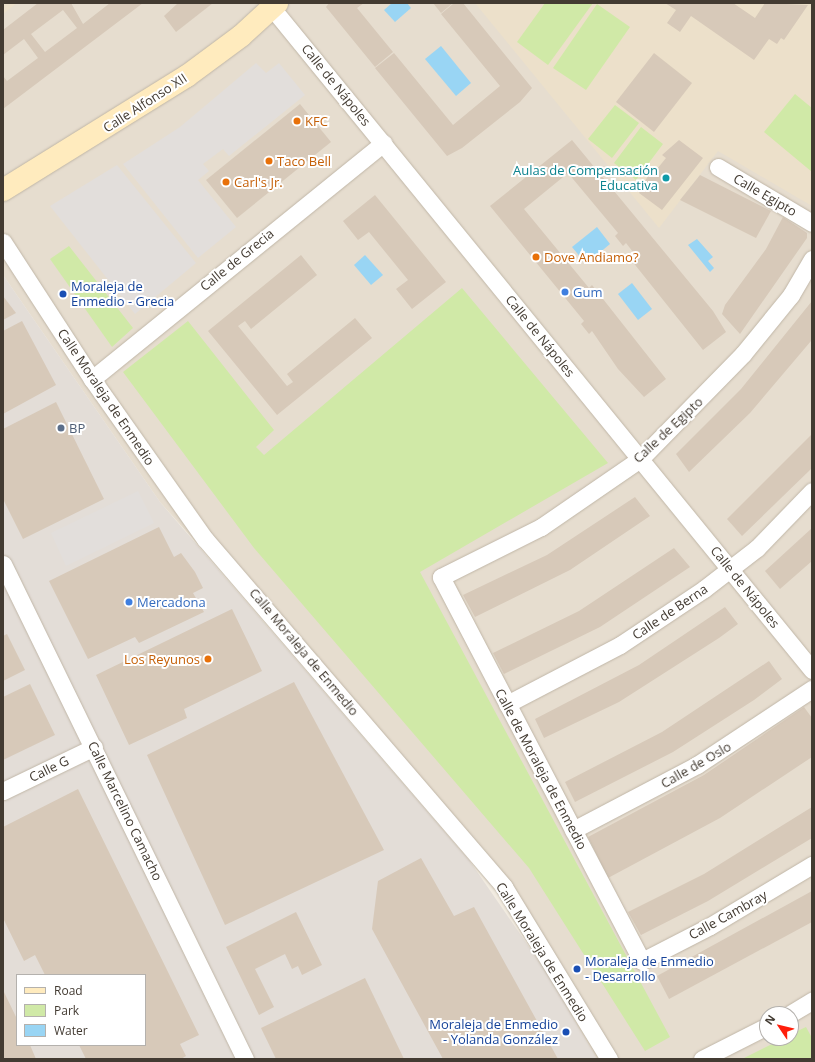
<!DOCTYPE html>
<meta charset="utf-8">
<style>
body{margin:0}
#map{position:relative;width:815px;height:1062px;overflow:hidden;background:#f2ece1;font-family:"Open Sans",sans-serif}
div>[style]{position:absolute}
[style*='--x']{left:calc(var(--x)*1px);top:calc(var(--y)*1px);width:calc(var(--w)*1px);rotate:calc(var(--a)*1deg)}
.residential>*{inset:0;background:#e6ddcf}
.industrial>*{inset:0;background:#e3ddd7}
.education>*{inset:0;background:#ece0ca}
.green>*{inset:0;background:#d0e9a7}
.parking>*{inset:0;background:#e2dedb}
.water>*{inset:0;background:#99d5f4}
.building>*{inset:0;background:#d7c9b9}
.roads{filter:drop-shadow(0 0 1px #c0b6a7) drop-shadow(0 0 1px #c0b6a7)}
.street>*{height:17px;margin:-8.5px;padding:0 8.5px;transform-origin:8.5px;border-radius:8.5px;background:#fff}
.secondary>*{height:22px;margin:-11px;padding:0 11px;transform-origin:11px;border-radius:11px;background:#ffebbe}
.dots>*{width:11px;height:11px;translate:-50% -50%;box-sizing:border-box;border:2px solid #fff;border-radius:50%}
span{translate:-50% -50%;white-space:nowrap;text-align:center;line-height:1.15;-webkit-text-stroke:4px #fff;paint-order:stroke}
.street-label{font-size:13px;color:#433b32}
.food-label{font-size:13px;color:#c56008}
.left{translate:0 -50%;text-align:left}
.right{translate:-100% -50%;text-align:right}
.culture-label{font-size:13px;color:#0d838f}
.transit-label{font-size:13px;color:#164399}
.shop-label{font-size:13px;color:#366cbe}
.service-label{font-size:13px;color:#4e5e75}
.frame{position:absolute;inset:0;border:4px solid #433b32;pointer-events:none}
.legend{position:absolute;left:16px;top:974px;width:130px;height:72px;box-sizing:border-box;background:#fff;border:1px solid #b4b1ad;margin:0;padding:5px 7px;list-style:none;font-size:12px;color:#433b32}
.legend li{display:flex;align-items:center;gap:8px;height:20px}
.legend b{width:20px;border:1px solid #b4b1ad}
.north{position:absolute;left:759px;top:1006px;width:40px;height:40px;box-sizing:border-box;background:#fff;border:1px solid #b4b1ad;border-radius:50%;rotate:305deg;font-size:11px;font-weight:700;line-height:16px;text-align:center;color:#433b32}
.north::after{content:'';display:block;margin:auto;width:14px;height:18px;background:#ff1e0b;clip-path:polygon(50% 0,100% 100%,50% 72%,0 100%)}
</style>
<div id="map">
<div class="residential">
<i style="clip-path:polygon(evenodd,3px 3px,812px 3px,812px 1059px,595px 1059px,490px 871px,160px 502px,3px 275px,3px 3px,767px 1014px,791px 1014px,791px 1038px,767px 1038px,767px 1014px)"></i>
</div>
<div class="industrial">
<i style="clip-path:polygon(evenodd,3px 275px,160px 502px,469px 860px,547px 973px,597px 1059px,3px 1059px,3px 275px,17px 975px,145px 975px,145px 1045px,17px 1045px,17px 975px)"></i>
</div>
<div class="education">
<i style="clip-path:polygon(3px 3px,17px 3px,3px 14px)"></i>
<i style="clip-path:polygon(475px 3px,812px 3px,812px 206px,718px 151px,659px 228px)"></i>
</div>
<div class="green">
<i style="clip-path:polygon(545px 3px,593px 3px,548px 65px,517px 42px)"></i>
<i style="clip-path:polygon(597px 4px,630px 27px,586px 90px,553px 68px)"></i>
<i style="clip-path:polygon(795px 94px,812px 108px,812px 172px,764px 132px)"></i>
<i style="clip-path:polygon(615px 105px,639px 123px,612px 158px,588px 139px)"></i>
<i style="clip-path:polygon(641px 127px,663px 144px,636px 180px,614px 163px)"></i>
<i style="clip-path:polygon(69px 246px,133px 328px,112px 347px,50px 259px)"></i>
<i style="clip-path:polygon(462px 288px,608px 463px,420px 572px,670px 1037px,645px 1051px,529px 868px,254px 548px,123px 372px,188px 321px,274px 430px,256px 447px,264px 455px)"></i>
<i style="clip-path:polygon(806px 1027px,812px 1038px,812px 1059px,742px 1059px,784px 1038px,791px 1038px,791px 1034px)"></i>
</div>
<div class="parking">
<i style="clip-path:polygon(256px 63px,266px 73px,279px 63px,305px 95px,229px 156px,223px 149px,203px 164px,209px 171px,198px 180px,236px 227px,198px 258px,123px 164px,180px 127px)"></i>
<i style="clip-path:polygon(117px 165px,196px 263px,135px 314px,50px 206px)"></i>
<i style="clip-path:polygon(138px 491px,154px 523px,66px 566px,51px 533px)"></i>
</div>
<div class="water">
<i style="clip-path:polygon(392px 3px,407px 3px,411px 8px,395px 22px,384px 10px)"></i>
<i style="clip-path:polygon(441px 46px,471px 83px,456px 96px,425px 59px)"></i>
<i style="clip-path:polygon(597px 227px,610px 244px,586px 264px,572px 247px)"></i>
<i style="clip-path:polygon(697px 239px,713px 257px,708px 261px,714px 268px,710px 272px,688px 245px)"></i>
<i style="clip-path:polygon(365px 255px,383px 275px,371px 285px,354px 265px)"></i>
<i style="clip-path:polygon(632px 283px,652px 309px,638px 320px,618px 294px)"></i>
</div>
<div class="building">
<i style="clip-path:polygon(evenodd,38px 3px,71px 3px,83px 24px,110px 3px,143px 3px,3px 109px,3px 76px,7px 81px,38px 58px,24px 39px,3px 55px,3px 30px,38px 3px,63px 10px,77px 28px,45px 52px,31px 34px,63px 10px)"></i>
<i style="clip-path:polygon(178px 3px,213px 3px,176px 32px,164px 16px)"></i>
<i style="clip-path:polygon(329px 3px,364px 3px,357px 8px,393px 52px,375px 67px,326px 7px)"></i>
<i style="clip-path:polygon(433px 3px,453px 3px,441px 13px)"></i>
<i style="clip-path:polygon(454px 3px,463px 3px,532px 88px,520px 102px,462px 148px,447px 156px,375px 68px,394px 53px,453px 125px,500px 86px,441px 14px)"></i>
<i style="clip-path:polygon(665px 3px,733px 3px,755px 18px,765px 3px,808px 5px,784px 40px,781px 38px,777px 44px,769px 39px,754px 60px,691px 16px,680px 32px,667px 23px,676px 10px)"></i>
<i style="clip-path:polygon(654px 53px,692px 83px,654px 132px,616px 102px)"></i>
<i style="clip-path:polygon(300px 104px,331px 142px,237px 218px,206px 180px)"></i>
<i style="clip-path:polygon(572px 140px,713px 311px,726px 332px,703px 350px,628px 256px,633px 252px,626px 243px,623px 246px,615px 236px,618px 233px,568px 173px,524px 209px,589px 288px,592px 285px,666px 379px,644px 397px,618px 369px,592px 331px,589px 334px,581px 324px,584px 321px,490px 206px)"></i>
<i style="clip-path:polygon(679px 140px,703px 158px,662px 210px,639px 193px,650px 172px,653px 174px,666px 158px,662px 155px)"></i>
<i style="clip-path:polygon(700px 175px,771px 211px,756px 238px,680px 200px)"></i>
<i style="clip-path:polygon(375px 195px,446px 282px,412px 309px,396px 289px,408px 280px,369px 232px,358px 240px,343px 221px)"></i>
<i style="clip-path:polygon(783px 217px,807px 233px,807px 238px,740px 334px,722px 314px,725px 305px,766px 249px)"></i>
<i style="clip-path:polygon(301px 255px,317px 275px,251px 329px,245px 321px,238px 326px,287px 386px,293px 382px,287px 374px,355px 318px,372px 338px,277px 415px,208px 331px)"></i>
<i style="clip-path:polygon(3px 296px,16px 313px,3px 320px)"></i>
<i style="clip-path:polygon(812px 301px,811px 341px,750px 413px,689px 472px,676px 454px,741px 389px)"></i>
<i style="clip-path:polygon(22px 321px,56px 385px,3px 414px,3px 331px)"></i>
<i style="clip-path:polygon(56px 402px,104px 499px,23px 539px,3px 499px,3px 429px)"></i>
<i style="clip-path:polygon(812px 434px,812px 468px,742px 536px,727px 519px)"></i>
<i style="clip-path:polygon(635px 497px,650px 516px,570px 570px,475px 617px,463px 595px,547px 555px)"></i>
<i style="clip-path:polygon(159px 527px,174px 557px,181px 553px,195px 572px,203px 588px,193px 593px,204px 612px,139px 643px,135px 637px,88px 659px,49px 581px)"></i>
<i style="clip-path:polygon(812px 528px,812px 561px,780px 589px,765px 571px)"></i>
<i style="clip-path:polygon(674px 548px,690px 567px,600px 627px,504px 674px,493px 653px,579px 611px)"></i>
<i style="clip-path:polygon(725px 607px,738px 624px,719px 638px,619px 702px,544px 738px,535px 719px,639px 665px)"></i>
<i style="clip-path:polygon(232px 609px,262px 671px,184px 709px,187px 718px,129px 745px,96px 675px)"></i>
<i style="clip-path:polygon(7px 634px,25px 670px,3px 681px,3px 636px)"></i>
<i style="clip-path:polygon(769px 661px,782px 679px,754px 700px,673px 752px,575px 802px,565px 782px,662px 732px)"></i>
<i style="clip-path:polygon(294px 682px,384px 850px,225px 925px,147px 755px)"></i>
<i style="clip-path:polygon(30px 684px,55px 735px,3px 760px,3px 697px)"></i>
<i style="clip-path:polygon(804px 707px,812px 718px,812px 757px,720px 818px,608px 878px,588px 837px,704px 775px)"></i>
<i style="clip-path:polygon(78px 789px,199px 1035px,180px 1044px,186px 1056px,181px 1059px,86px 1059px,79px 1045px,145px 1045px,145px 975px,45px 975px,35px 955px,24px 961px,3px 918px,3px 827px)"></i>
<i style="clip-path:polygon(812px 807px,812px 838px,708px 901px,641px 935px,628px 912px,704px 874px)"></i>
<i style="clip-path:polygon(421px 858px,454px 916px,474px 907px,558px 1059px,443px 1059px,372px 929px,378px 881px)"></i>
<i style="clip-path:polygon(812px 891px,812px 922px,669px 999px,657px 976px)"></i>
<i style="clip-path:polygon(296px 912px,322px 965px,302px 975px,298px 966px,292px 969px,285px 954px,255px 969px,274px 1007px,259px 1015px,226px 947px)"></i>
<i style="clip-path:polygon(365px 978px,404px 1059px,276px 1059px,261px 1028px)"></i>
<i style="clip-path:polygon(3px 990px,17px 1019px,17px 1045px,30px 1045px,36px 1059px,3px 1059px)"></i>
</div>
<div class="roads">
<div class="street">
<i style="--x:268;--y:3;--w:861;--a:50.8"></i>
<i style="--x:718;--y:167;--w:109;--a:30.8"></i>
<i style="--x:3;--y:242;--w:163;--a:57"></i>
<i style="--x:92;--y:379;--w:196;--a:54.8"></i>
<i style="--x:205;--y:539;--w:459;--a:49.3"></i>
<i style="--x:504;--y:887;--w:202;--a:58.6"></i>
<i style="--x:812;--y:259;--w:42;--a:120.3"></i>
<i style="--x:791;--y:295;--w:76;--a:129.1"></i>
<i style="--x:743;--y:354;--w:147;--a:134.4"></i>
<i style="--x:640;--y:459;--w:120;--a:145.5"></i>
<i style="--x:541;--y:527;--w:112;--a:153.4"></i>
<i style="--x:441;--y:577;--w:433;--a:62.4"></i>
<i style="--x:642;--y:961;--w:76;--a:-27.2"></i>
<i style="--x:710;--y:926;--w:119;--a:-30.9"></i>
<i style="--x:92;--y:379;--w:375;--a:-39"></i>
<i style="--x:3;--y:564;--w:551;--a:63.95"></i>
<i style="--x:507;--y:704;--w:127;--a:-27.6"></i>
<i style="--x:620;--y:645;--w:101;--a:-33.7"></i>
<i style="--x:704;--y:589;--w:67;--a:-37.7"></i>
<i style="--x:757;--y:548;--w:79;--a:-46"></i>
<i style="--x:3;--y:791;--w:101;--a:-25.8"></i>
<i style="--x:573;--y:830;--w:140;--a:-27.7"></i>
<i style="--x:697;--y:765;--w:138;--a:-33.5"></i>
<i style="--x:790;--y:1014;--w:26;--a:-31"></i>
<i style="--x:702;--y:1059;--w:73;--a:-26.9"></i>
</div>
<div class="secondary">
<i style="--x:3;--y:190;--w:216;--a:-31.8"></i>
<i style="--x:187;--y:76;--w:67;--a:-36.5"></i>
<i style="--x:241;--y:36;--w:49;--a:-42.5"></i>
</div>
</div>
<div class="dots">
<i style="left:297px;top:121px;background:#e8710a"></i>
<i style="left:269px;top:161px;background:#e8710a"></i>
<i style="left:666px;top:178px;background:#0f9aa8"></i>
<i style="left:226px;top:182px;background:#e8710a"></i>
<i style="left:536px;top:257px;background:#e8710a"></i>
<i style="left:565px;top:292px;background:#3f7fe0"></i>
<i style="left:63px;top:294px;background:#1a4fb4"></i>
<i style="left:61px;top:428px;background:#5c6f8a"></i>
<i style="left:129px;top:602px;background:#3f7fe0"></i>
<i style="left:208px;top:659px;background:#e8710a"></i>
<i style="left:577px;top:969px;background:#1a4fb4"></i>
<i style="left:566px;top:1032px;background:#1a4fb4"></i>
</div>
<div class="street-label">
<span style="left:336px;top:85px;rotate:51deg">Calle de Nápoles</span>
<span style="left:145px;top:103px;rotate:-33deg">Calle Alfonso XII</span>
<span style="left:765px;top:195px;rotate:30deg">Calle Egipto</span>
<span style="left:237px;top:260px;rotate:-39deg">Calle de Grecia</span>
<span style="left:540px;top:336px;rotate:51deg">Calle de Nápoles</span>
<span style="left:106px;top:397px;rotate:56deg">Calle Moraleja de Enmedio</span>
<span style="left:668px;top:430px;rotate:-43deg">Calle de Egipto</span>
<span style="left:745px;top:587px;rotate:51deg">Calle de Nápoles</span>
<span style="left:670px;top:612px;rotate:-34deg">Calle de Berna</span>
<span style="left:304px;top:652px;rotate:50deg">Calle Moraleja de Enmedio</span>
<span style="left:696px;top:765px;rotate:-30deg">Calle de Oslo</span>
<span style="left:49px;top:769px;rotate:-26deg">Calle G</span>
<span style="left:541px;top:769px;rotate:62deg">Calle de Moraleja de Enmedio</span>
<span style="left:125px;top:811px;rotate:64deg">Calle Marcelino Camacho</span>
<span style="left:728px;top:915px;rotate:-29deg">Calle Cambray</span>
<span style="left:542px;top:952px;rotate:58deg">Calle Moraleja de Enmedio</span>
</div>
<div class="food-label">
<span class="left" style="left:305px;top:121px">KFC</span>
<span class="left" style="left:277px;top:161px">Taco Bell</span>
<span class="left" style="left:234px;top:182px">Carl's Jr.</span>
<span class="left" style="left:544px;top:257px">Dove Andiamo?</span>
<span class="right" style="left:200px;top:659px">Los Reyunos</span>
</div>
<div class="culture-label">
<span class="right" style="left:658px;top:178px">Aulas de Compensación<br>Educativa</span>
</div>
<div class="transit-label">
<span class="left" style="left:71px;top:294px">Moraleja de<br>Enmedio - Grecia</span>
<span class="left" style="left:585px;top:969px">Moraleja de Enmedio<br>- Desarrollo</span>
<span class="right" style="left:558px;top:1032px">Moraleja de Enmedio<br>- Yolanda González</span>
</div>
<div class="shop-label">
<span class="left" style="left:573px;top:292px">Gum</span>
<span class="left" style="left:137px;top:602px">Mercadona</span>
</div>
<div class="service-label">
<span class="left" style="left:69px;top:428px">BP</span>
</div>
<div class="frame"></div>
<ul class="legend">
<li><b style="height:5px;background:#ffebbe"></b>Road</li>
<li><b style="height:11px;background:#d0e9a7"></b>Park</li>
<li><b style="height:11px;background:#99d5f4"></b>Water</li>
</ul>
<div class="north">N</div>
</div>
